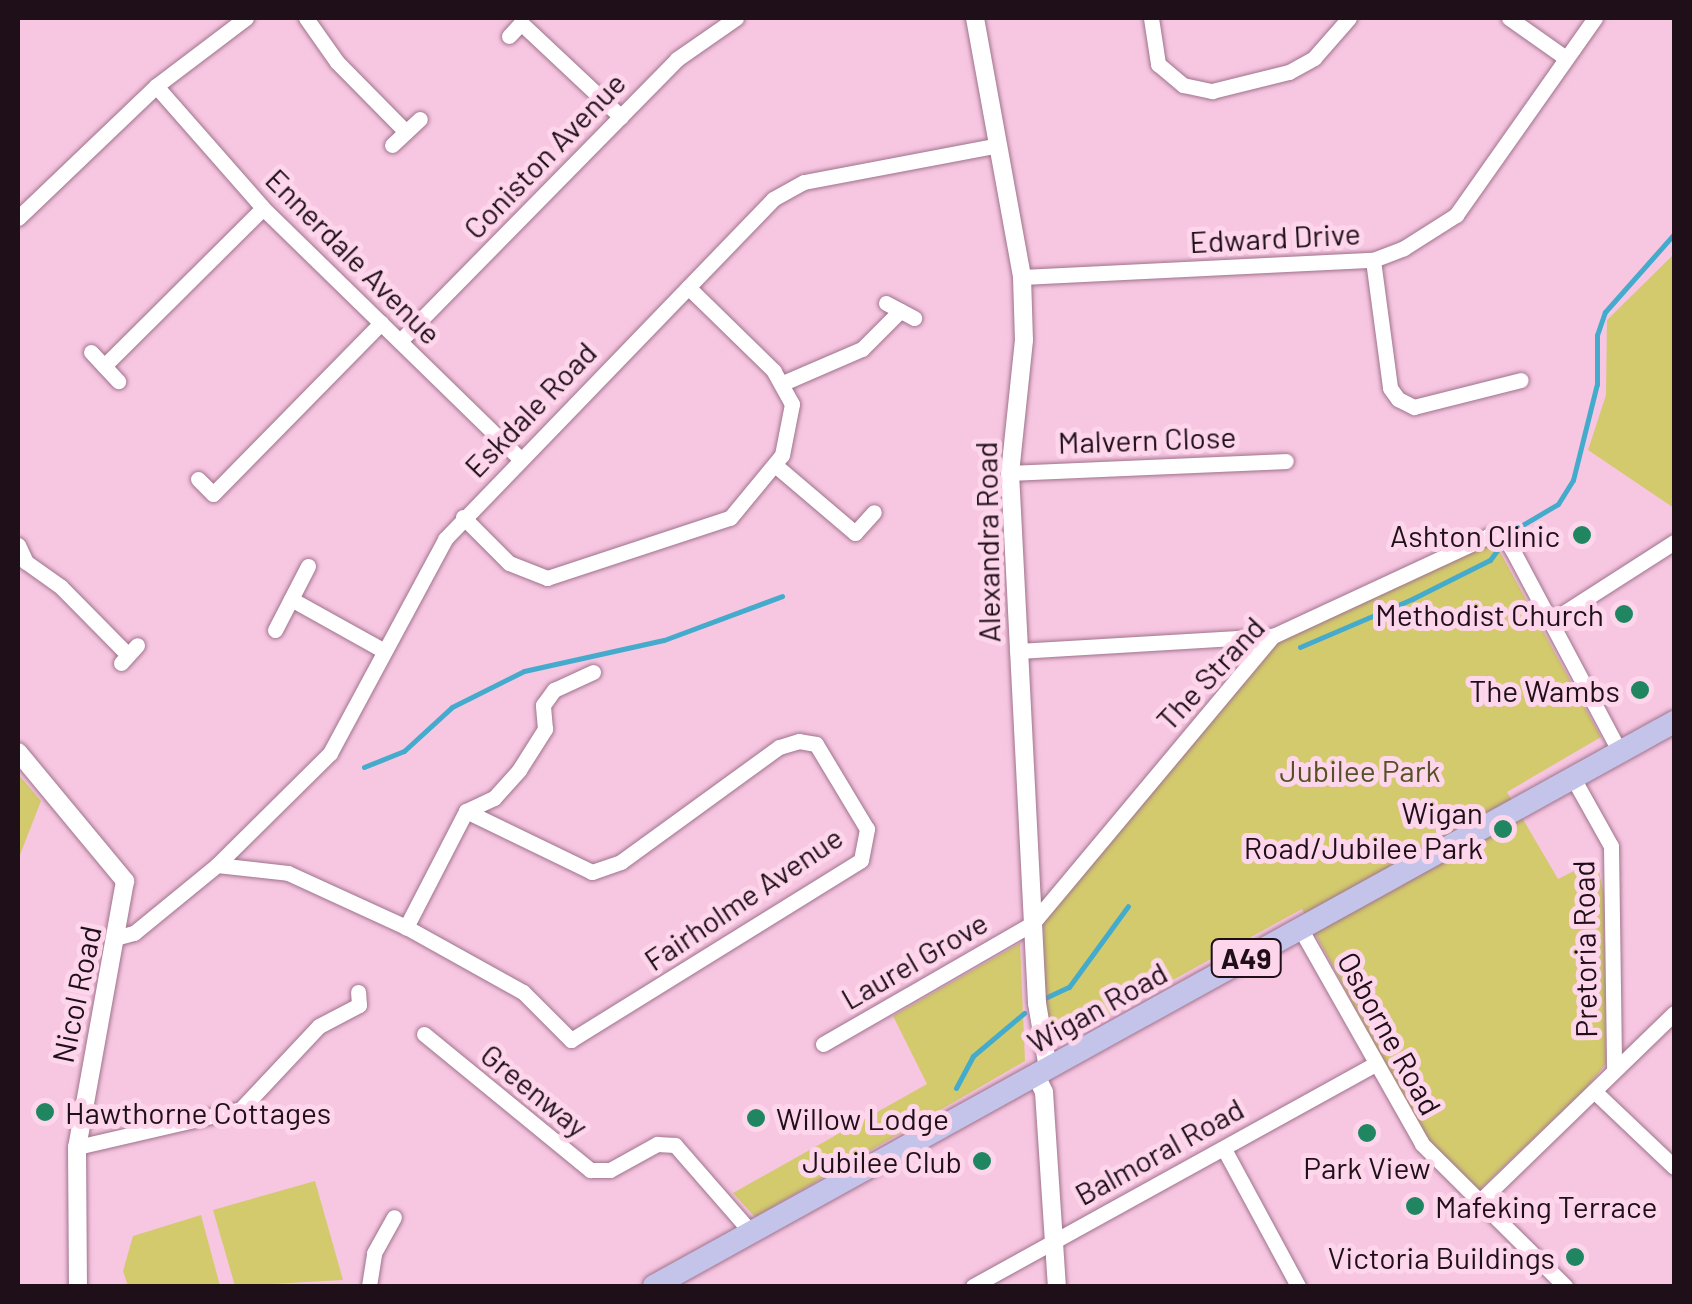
<!DOCTYPE html>
<style>
body{margin:0}
#map{position:relative;width:1692px;height:1304px;overflow:hidden;background:#f7c6e1;font-family:Barlow,sans-serif}
div>[style]{position:absolute}
[style*='--x']{left:calc(var(--x)*1px);top:calc(var(--y)*1px);width:calc(var(--w)*1px);rotate:calc(var(--a)*1deg)}
.green>*{inset:0;background:#d3ca6d}
.stream>*{height:5px;margin:-2.5px;padding:0 2.5px;transform-origin:2.5px;border-radius:2.5px;background:#45abcd}
.roads{filter:drop-shadow(0 0 2px #9f738c) drop-shadow(0 0 2px #9f738c)}
.minor>*{height:15px;margin:-7.5px;padding:0 7.5px;transform-origin:7.5px;border-radius:7.5px;background:#fff}
.tertiary>*{height:18px;margin:-9px;padding:0 9px;transform-origin:9px;border-radius:9px;background:#fff}
.primary>*{height:22px;margin:-11px;padding:0 11px;transform-origin:11px;border-radius:11px;background:#c4c4eb}
.dots>*{width:28px;height:28px;translate:-50% -50%;box-sizing:border-box;border:5px solid #fed6ec;border-radius:50%}
span{translate:-50% -50%;white-space:nowrap;text-align:center;line-height:1.15;-webkit-text-stroke:10px #fed6ec;paint-order:stroke}
.shield-label span{padding:2px 8px;background:#fed6ec;border:2px solid;border-radius:8px;-webkit-text-stroke-width:0}
.shield-label{font-size:28px;color:#1f0f19;font-weight:700}
.street-label{font-size:30px;color:#1f0f19}
.poi-label{font-size:30px;color:#1f0f19}
.right{translate:-100% -50%;text-align:right}
.left{translate:0 -50%;text-align:left}
.park-label{font-size:30px;color:#555124}
.frame{position:absolute;inset:0;border:20px solid #1f0f19;pointer-events:none}
</style>
<div id="map">
<div class="green">
<i style="clip-path:polygon(1674px 254px,1674px 508px,1588px 450px,1606px 395px,1607px 320px)"></i>
<i style="clip-path:polygon(1494px 541px,1601px 737px,1507px 792px,1558px 879px,1596px 860px,1604px 894px,1606px 1064px,1587px 1087px,1476px 1193px,1424px 1136px,1302px 909px,1047px 1049px,1043px 919px,1279px 635px)"></i>
<i style="clip-path:polygon(18px 774px,41px 801px,18px 860px)"></i>
<i style="clip-path:polygon(1020px 943px,1025px 1061px,755px 1217px,733px 1193px,927px 1084px,893px 1016px)"></i>
<i style="clip-path:polygon(315px 1181px,343px 1280px,235px 1286px,213px 1210px)"></i>
<i style="clip-path:polygon(201px 1215px,220px 1286px,128px 1286px,123px 1271px,133px 1236px)"></i>
</div>
<div class="stream">
<i style="--x:1514;--y:530;--w:51;--a:-30.6"></i>
<i style="--x:1558;--y:504;--w:28;--a:-58"></i>
<i style="--x:1573;--y:480;--w:99;--a:-76"></i>
<i style="--x:1597;--y:384;--w:49;--a:-90"></i>
<i style="--x:1597;--y:335;--w:24;--a:-71"></i>
<i style="--x:1605;--y:312;--w:104;--a:-48.5"></i>
<i style="--x:1300;--y:647;--w:122;--a:-23.2"></i>
<i style="--x:1412;--y:599;--w:87;--a:-26.6"></i>
<i style="--x:1490;--y:560;--w:14;--a:-54"></i>
<i style="--x:364;--y:767;--w:43;--a:-21.8"></i>
<i style="--x:404;--y:751;--w:65;--a:-42.5"></i>
<i style="--x:452;--y:707;--w:80;--a:-26.6"></i>
<i style="--x:524;--y:671;--w:143;--a:-12.5"></i>
<i style="--x:664;--y:640;--w:126;--a:-20.4"></i>
<i style="--x:1045;--y:998;--w:26;--a:-25"></i>
<i style="--x:1069;--y:987;--w:100;--a:-53.9"></i>
<i style="--x:956;--y:1088;--w:36;--a:-62"></i>
<i style="--x:973;--y:1056;--w:67;--a:-40.1"></i>
</div>
<div class="roads">
<div class="minor">
<i style="--x:306;--y:18;--w:54;--a:54.8"></i>
<i style="--x:337;--y:62;--w:98;--a:45.4"></i>
<i style="--x:1151;--y:18;--w:47;--a:81.3"></i>
<i style="--x:1158;--y:64;--w:33;--a:40"></i>
<i style="--x:1183;--y:85;--w:30;--a:12"></i>
<i style="--x:1212;--y:91;--w:79;--a:-13.9"></i>
<i style="--x:1289;--y:72;--w:29;--a:-29"></i>
<i style="--x:1314;--y:58;--w:53;--a:-48.8"></i>
<i style="--x:1509;--y:18;--w:66;--a:35.1"></i>
<i style="--x:509;--y:36;--w:18;--a:-47"></i>
<i style="--x:521;--y:23;--w:137;--a:43.2"></i>
<i style="--x:156;--y:86;--w:162;--a:48.7"></i>
<i style="--x:263;--y:208;--w:359;--a:44.3"></i>
<i style="--x:392;--y:145;--w:38;--a:-43"></i>
<i style="--x:18;--y:218;--w:191;--a:-43.7"></i>
<i style="--x:156;--y:86;--w:113;--a:-37.1"></i>
<i style="--x:1373;--y:260;--w:129;--a:82.4"></i>
<i style="--x:1390;--y:388;--w:14;--a:54"></i>
<i style="--x:1398;--y:399;--w:18;--a:27"></i>
<i style="--x:1414;--y:407;--w:110;--a:-14.2"></i>
<i style="--x:1022;--y:277;--w:351;--a:-2.8"></i>
<i style="--x:1373;--y:260;--w:33;--a:-21"></i>
<i style="--x:1404;--y:248;--w:62;--a:-32.4"></i>
<i style="--x:1456;--y:215;--w:241;--a:-54.8"></i>
<i style="--x:886;--y:303;--w:32;--a:28"></i>
<i style="--x:400;--y:341;--w:395;--a:-45.5"></i>
<i style="--x:677;--y:59;--w:72;--a:-34.8"></i>
<i style="--x:91;--y:352;--w:40;--a:47"></i>
<i style="--x:104;--y:366;--w:224;--a:-44.8"></i>
<i style="--x:783;--y:383;--w:86;--a:-23.3"></i>
<i style="--x:862;--y:349;--w:54;--a:-45"></i>
<i style="--x:775;--y:465;--w:105;--a:40.4"></i>
<i style="--x:855;--y:533;--w:28;--a:-48"></i>
<i style="--x:1010;--y:473;--w:276;--a:-2.5"></i>
<i style="--x:198;--y:479;--w:21;--a:45"></i>
<i style="--x:213;--y:494;--w:240;--a:-45.5"></i>
<i style="--x:463;--y:517;--w:65;--a:45"></i>
<i style="--x:509;--y:563;--w:41;--a:21.5"></i>
<i style="--x:547;--y:578;--w:193;--a:-18.2"></i>
<i style="--x:730;--y:518;--w:82;--a:-50.5"></i>
<i style="--x:782;--y:455;--w:52;--a:-78.9"></i>
<i style="--x:792;--y:404;--w:38;--a:-119"></i>
<i style="--x:774;--y:371;--w:120;--a:-135.7"></i>
<i style="--x:18;--y:545;--w:19;--a:65"></i>
<i style="--x:26;--y:562;--w:43;--a:35.5"></i>
<i style="--x:61;--y:587;--w:91;--a:45.4"></i>
<i style="--x:291;--y:599;--w:103;--a:29.1"></i>
<i style="--x:1551;--y:621;--w:146;--a:-32.7"></i>
<i style="--x:275;--y:630;--w:72;--a:-62.7"></i>
<i style="--x:1017;--y:651;--w:256;--a:-3.4"></i>
<i style="--x:121;--y:663;--w:24;--a:-48"></i>
<i style="--x:1573;--y:778;--w:78;--a:60.8"></i>
<i style="--x:1611;--y:846;--w:222;--a:89.2"></i>
<i style="--x:466;--y:811;--w:31;--a:-25"></i>
<i style="--x:494;--y:798;--w:38;--a:-48"></i>
<i style="--x:519;--y:770;--w:49;--a:-57.6"></i>
<i style="--x:545;--y:729;--w:24;--a:-95"></i>
<i style="--x:543;--y:705;--w:19;--a:-54"></i>
<i style="--x:554;--y:690;--w:43;--a:-24.8"></i>
<i style="--x:217;--y:865;--w:71;--a:6.4"></i>
<i style="--x:288;--y:873;--w:130;--a:24.6"></i>
<i style="--x:406;--y:927;--w:134;--a:29.1"></i>
<i style="--x:523;--y:992;--w:68;--a:45"></i>
<i style="--x:571;--y:1040;--w:341;--a:-31.8"></i>
<i style="--x:861;--y:860;--w:32;--a:-79"></i>
<i style="--x:867;--y:829;--w:99;--a:-121"></i>
<i style="--x:816;--y:744;--w:17;--a:-170"></i>
<i style="--x:799;--y:741;--w:21;--a:163"></i>
<i style="--x:779;--y:747;--w:195;--a:144"></i>
<i style="--x:621;--y:862;--w:31;--a:161"></i>
<i style="--x:592;--y:872;--w:140;--a:-154.2"></i>
<i style="--x:466;--y:811;--w:131;--a:117.3"></i>
<i style="--x:1300;--y:928;--w:248;--a:60.5"></i>
<i style="--x:1422;--y:1144;--w:202;--a:44.8"></i>
<i style="--x:115;--y:938;--w:20;--a:-15"></i>
<i style="--x:134;--y:933;--w:107;--a:-39.3"></i>
<i style="--x:217;--y:865;--w:159;--a:-44.7"></i>
<i style="--x:330;--y:753;--w:243;--a:-61.7"></i>
<i style="--x:445;--y:539;--w:472;--a:-46"></i>
<i style="--x:773;--y:199;--w:35;--a:-29"></i>
<i style="--x:804;--y:182;--w:198;--a:-10.7"></i>
<i style="--x:424;--y:1034;--w:215;--a:39.3"></i>
<i style="--x:590;--y:1170;--w:20;--a:0"></i>
<i style="--x:610;--y:1170;--w:54;--a:-29"></i>
<i style="--x:657;--y:1144;--w:18;--a:3"></i>
<i style="--x:675;--y:1145;--w:116;--a:48.9"></i>
<i style="--x:823;--y:1044;--w:241;--a:-29.9"></i>
<i style="--x:1032;--y:924;--w:376;--a:-50.1"></i>
<i style="--x:1273;--y:636;--w:237;--a:-24.9"></i>
<i style="--x:1488;--y:536;--w:14;--a:-8"></i>
<i style="--x:1502;--y:534;--w:20;--a:57"></i>
<i style="--x:1513;--y:551;--w:228;--a:62"></i>
<i style="--x:1594;--y:1091;--w:110;--a:43.5"></i>
<i style="--x:77;--y:1147;--w:168;--a:-13"></i>
<i style="--x:241;--y:1109;--w:114;--a:-46.8"></i>
<i style="--x:319;--y:1026;--w:45;--a:-27.7"></i>
<i style="--x:359;--y:1005;--w:13;--a:-94"></i>
<i style="--x:1224;--y:1149;--w:156;--a:61.6"></i>
<i style="--x:1477;--y:1204;--w:274;--a:-44.1"></i>
<i style="--x:369;--y:1286;--w:33;--a:-81"></i>
<i style="--x:374;--y:1253;--w:41;--a:-60.9"></i>
<i style="--x:973;--y:1286;--w:457;--a:-28.9"></i>
</div>
<div class="tertiary">
<i style="--x:975;--y:18;--w:263;--a:79.7"></i>
<i style="--x:1022;--y:277;--w:63;--a:88.2"></i>
<i style="--x:1024;--y:340;--w:134;--a:96"></i>
<i style="--x:1010;--y:473;--w:531;--a:87.08"></i>
<i style="--x:1037;--y:1003;--w:67;--a:80.5"></i>
<i style="--x:18;--y:752;--w:168;--a:50.3"></i>
<i style="--x:125;--y:881;--w:270;--a:100.2"></i>
<i style="--x:77;--y:1147;--w:139;--a:89.6"></i>
<i style="--x:1036;--y:1075;--w:19;--a:65"></i>
<i style="--x:1044;--y:1092;--w:194;--a:86.2"></i>
</div>
<div class="primary">
<i style="--x:654;--y:1286;--w:1166;--a:-28.94"></i>
</div>
</div>
<div class="dots">
<i style="left:1582px;top:535px;background:#208661"></i>
<i style="left:1624px;top:614px;background:#208661"></i>
<i style="left:1640px;top:690px;background:#208661"></i>
<i style="left:1503px;top:829px;background:#208661"></i>
<i style="left:45px;top:1112px;background:#208661"></i>
<i style="left:756px;top:1118px;background:#208661"></i>
<i style="left:1367px;top:1133px;background:#208661"></i>
<i style="left:982px;top:1161px;background:#208661"></i>
<i style="left:1415px;top:1206px;background:#208661"></i>
<i style="left:1575px;top:1257px;background:#208661"></i>
</div>
<div class="shield-label">
<span style="left:1246px;top:958px">A49</span>
</div>
<div class="street-label">
<span style="left:544px;top:155px;rotate:-46deg">Coniston Avenue</span>
<span style="left:1275px;top:237px;rotate:-3deg">Edward Drive</span>
<span style="left:354px;top:256px;rotate:45deg">Ennerdale Avenue</span>
<span style="left:530px;top:409px;rotate:-46deg">Eskdale Road</span>
<span style="left:1147px;top:439px;rotate:-2deg">Malvern Close</span>
<span style="left:987px;top:542px;rotate:-91deg">Alexandra Road</span>
<span style="left:1210px;top:673px;rotate:-47deg">The Strand</span>
<span style="left:743px;top:898px;rotate:-34deg">Fairholme Avenue</span>
<span style="left:1584px;top:949px;rotate:-91deg">Pretoria Road</span>
<span style="left:914px;top:960px;rotate:-30deg">Laurel Grove</span>
<span style="left:76px;top:994px;rotate:-78deg">Nicol Road</span>
<span style="left:1097px;top:1007px;rotate:-29deg">Wigan Road</span>
<span style="left:1390px;top:1033px;rotate:61deg">Osborne Road</span>
<span style="left:535px;top:1090px;rotate:39deg">Greenway</span>
<span style="left:1159px;top:1151px;rotate:-29deg">Balmoral Road</span>
</div>
<div class="poi-label">
<span class="right" style="left:1560px;top:535px">Ashton Clinic</span>
<span class="right" style="left:1604px;top:614px">Methodist Church</span>
<span class="right" style="left:1620px;top:690px">The Wambs</span>
<span class="right" style="left:1483px;top:829px">Wigan<br>Road/Jubilee Park</span>
<span class="left" style="left:65px;top:1112px">Hawthorne Cottages</span>
<span class="left" style="left:776px;top:1118px">Willow Lodge</span>
<span class="right" style="left:962px;top:1161px">Jubilee Club</span>
<span style="left:1367px;top:1167px">Park View</span>
<span class="left" style="left:1435px;top:1206px">Mafeking Terrace</span>
<span class="right" style="left:1555px;top:1257px">Victoria Buildings</span>
</div>
<div class="park-label">
<span style="left:1360px;top:770px">Jubilee Park</span>
</div>
<div class="frame"></div>
</div>
